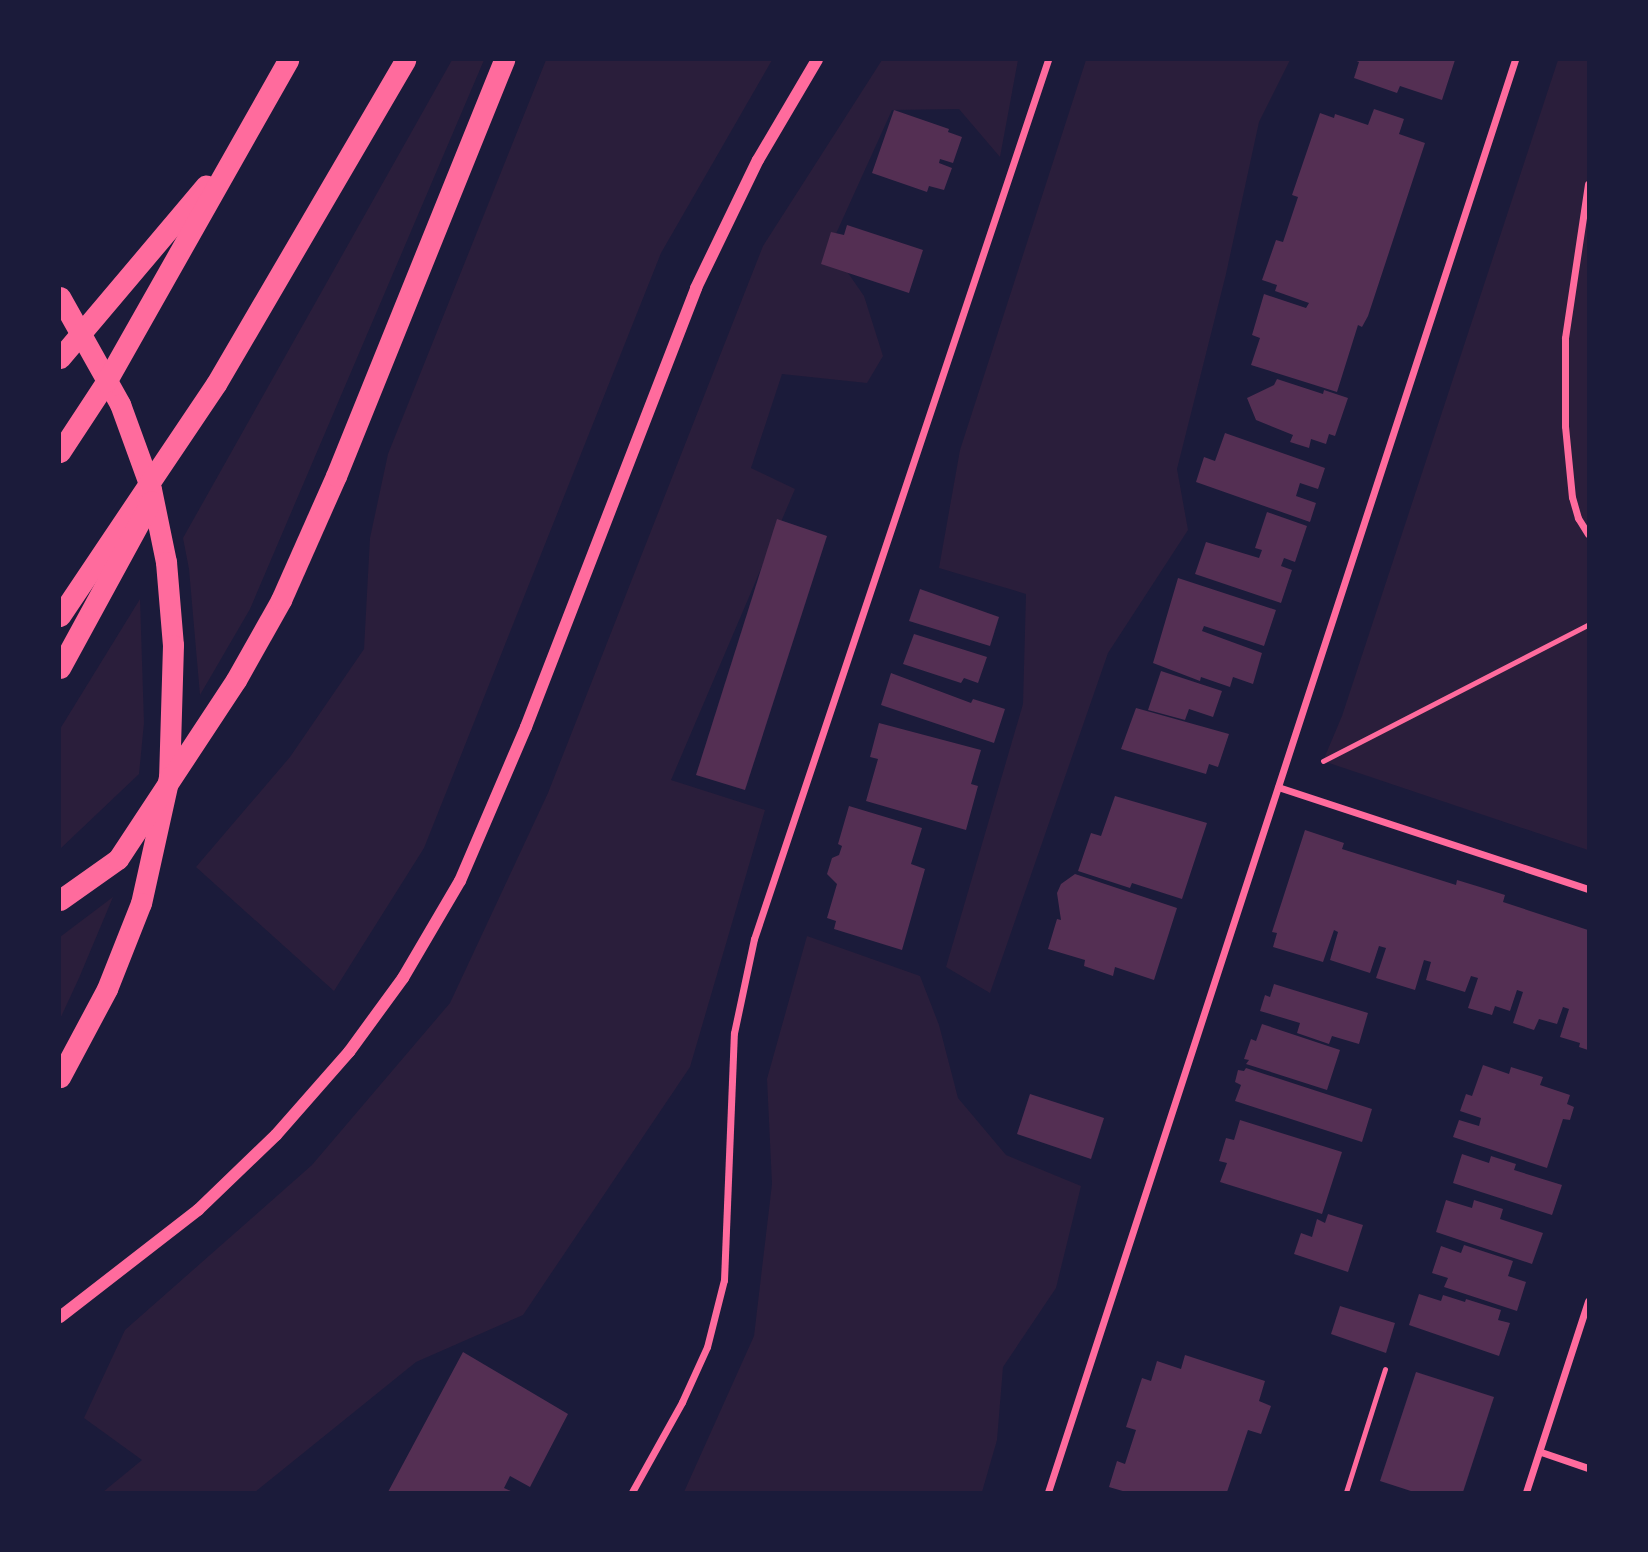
<!DOCTYPE html>
<style>
body{margin:0}
#map{position:relative;width:1648px;height:1552px;overflow:hidden;background:#1b1b3a;font-family:"Fira Sans",sans-serif}
div>[style]{position:absolute}
[style*='--x']{left:calc(var(--x)*1px);top:calc(var(--y)*1px);width:calc(var(--w)*1px);rotate:calc(var(--a)*1deg)}
.green>*{inset:0;background:#2a1e3b}
.building>*{inset:0;background:#542f53}
.path>*{height:4.5px;margin:-2.25px;padding:0 2.25px;transform-origin:2.25px;border-radius:2.25px;background:#ff6b9d}
.service>*{height:5px;margin:-2.5px;padding:0 2.5px;transform-origin:2.5px;border-radius:2.5px;background:#ff6b9d}
.minor>*{height:7px;margin:-3.5px;padding:0 3.5px;transform-origin:3.5px;border-radius:3.5px;background:#ff6b9d}
.tertiary>*{height:12px;margin:-6px;padding:0 6px;transform-origin:6px;border-radius:6px;background:#ff6b9d}
.motorway>*{height:21px;margin:-10.5px;padding:0 10.5px;transform-origin:10.5px;border-radius:10.5px;background:#ff6b9d}
span{translate:-50% -50%;white-space:nowrap;text-align:center;line-height:1.15;-webkit-text-stroke:7px #1b1b3a;paint-order:stroke}
.frame{position:absolute;inset:0;border:61px solid #1b1b3a;pointer-events:none}
</style>
<div id="map">
<div class="green">
<i style="clip-path:polygon(452px 60px,484px 60px,250px 609px,200px 695px,189px 569px,183px 538px)"></i>
<i style="clip-path:polygon(546px 60px,772px 60px,661px 253px,424px 848px,334px 991px,196px 867px,290px 757px,364px 649px,370px 538px,388px 454px)"></i>
<i style="clip-path:polygon(882px 60px,1018px 60px,1000px 157px,959px 109px,892px 110px,830px 247px,864px 296px,883px 356px,867px 383px,782px 374px,751px 468px,795px 489px,671px 780px,765px 810px,690px 1067px,523px 1315px,416px 1362px,255px 1492px,103px 1492px,142px 1460px,84px 1418px,125px 1330px,312px 1165px,450px 1003px,548px 793px,763px 246px)"></i>
<i style="clip-path:polygon(1086px 60px,1290px 60px,1259px 122px,1226px 274px,1177px 469px,1188px 530px,1108px 653px,990px 993px,946px 967px,1023px 704px,1026px 594px,939px 568px,960px 450px)"></i>
<i style="clip-path:polygon(1558px 60px,1588px 60px,1588px 850px,1323px 761px,1342px 716px)"></i>
<i style="clip-path:polygon(140px 599px,144px 723px,139px 774px,60px 849px,60px 729px)"></i>
<i style="clip-path:polygon(113px 897px,79px 978px,60px 1019px,60px 937px)"></i>
<i style="clip-path:polygon(807px 936px,920px 976px,939px 1025px,958px 1098px,1006px 1155px,1081px 1186px,1056px 1288px,1003px 1367px,997px 1440px,982px 1492px,684px 1492px,754px 1336px,772px 1184px,767px 1079px)"></i>
</div>
<div class="building">
<i style="clip-path:polygon(1354px 60px,1455px 60px,1442px 100px,1400px 86px,1397px 93px,1354px 78px,1359px 62px)"></i>
<i style="clip-path:polygon(1374px 109px,1404px 119px,1399px 134px,1425px 143px,1368px 316px,1362px 327px,1358px 325px,1337px 392px,1251px 365px,1260px 338px,1252px 335px,1264px 294px,1306px 308px,1309px 303px,1275px 291px,1277px 285px,1262px 280px,1276px 240px,1283px 242px,1298px 197px,1292px 195px,1320px 113px,1334px 118px,1335px 114px,1368px 125px)"></i>
<i style="clip-path:polygon(894px 110px,949px 129px,948px 132px,962px 137px,953px 163px,940px 159px,939px 163px,952px 168px,944px 190px,929px 186px,927px 192px,872px 173px)"></i>
<i style="clip-path:polygon(847px 225px,923px 250px,909px 293px,821px 264px,831px 232px,844px 235px)"></i>
<i style="clip-path:polygon(1277px 379px,1323px 394px,1324px 390px,1348px 398px,1335px 436px,1329px 434px,1326px 444px,1311px 439px,1309px 448px,1290px 442px,1293px 435px,1256px 420px,1247px 398px,1274px 385px)"></i>
<i style="clip-path:polygon(1225px 433px,1325px 468px,1318px 489px,1300px 483px,1296px 496px,1316px 503px,1310px 522px,1196px 482px,1204px 457px,1215px 461px)"></i>
<i style="clip-path:polygon(1267px 512px,1307px 526px,1295px 562px,1284px 558px,1281px 566px,1292px 570px,1281px 603px,1195px 574px,1206px 542px,1259px 558px,1262px 550px,1255px 548px)"></i>
<i style="clip-path:polygon(777px 519px,827px 536px,745px 790px,696px 775px)"></i>
<i style="clip-path:polygon(1178px 578px,1276px 610px,1264px 646px,1204px 626px,1202px 631px,1262px 653px,1253px 684px,1233px 677px,1230px 687px,1201px 677px,1200px 681px,1153px 663px)"></i>
<i style="clip-path:polygon(920px 589px,999px 617px,990px 646px,909px 621px)"></i>
<i style="clip-path:polygon(914px 634px,987px 657px,978px 683px,964px 678px,961px 683px,903px 664px)"></i>
<i style="clip-path:polygon(1161px 671px,1222px 691px,1213px 717px,1189px 709px,1185px 720px,1148px 710px)"></i>
<i style="clip-path:polygon(891px 673px,971px 703px,973px 699px,1005px 709px,994px 743px,881px 705px)"></i>
<i style="clip-path:polygon(1136px 708px,1229px 734px,1218px 767px,1209px 764px,1206px 774px,1121px 749px)"></i>
<i style="clip-path:polygon(879px 723px,981px 750px,971px 784px,978px 786px,966px 830px,866px 801px,878px 759px,870px 757px)"></i>
<i style="clip-path:polygon(1115px 796px,1207px 823px,1182px 899px,1132px 883px,1130px 888px,1078px 871px,1091px 833px,1101px 836px)"></i>
<i style="clip-path:polygon(849px 806px,922px 828px,911px 864px,925px 869px,902px 950px,834px 929px,836px 921px,827px 918px,837px 884px,827px 874px,832px 858px,839px 855px,842px 846px,838px 844px)"></i>
<i style="clip-path:polygon(1305px 830px,1344px 843px,1342px 849px,1456px 885px,1457px 880px,1480px 887px,1505px 895px,1503px 902px,1588px 930px,1588px 1050px,1579px 1047px,1580px 1043px,1560px 1037px,1569px 1009px,1563px 1007px,1557px 1024px,1539px 1019px,1534px 1030px,1513px 1023px,1523px 992px,1517px 990px,1510px 1011px,1495px 1006px,1492px 1015px,1468px 1008px,1478px 978px,1471px 976px,1465px 992px,1426px 980px,1431px 962px,1424px 960px,1415px 990px,1376px 978px,1386px 948px,1379px 946px,1370px 973px,1330px 960px,1338px 932px,1334px 930px,1323px 962px,1273px 947px,1277px 933px,1272px 932px)"></i>
<i style="clip-path:polygon(1075px 874px,1177px 908px,1154px 980px,1115px 967px,1113px 976px,1084px 966px,1085px 960px,1048px 949px,1057px 919px,1061px 920px,1057px 893px,1061px 884px)"></i>
<i style="clip-path:polygon(1274px 984px,1368px 1013px,1359px 1044px,1332px 1036px,1329px 1044px,1297px 1033px,1300px 1023px,1260px 1011px,1265px 995px,1270px 997px)"></i>
<i style="clip-path:polygon(1262px 1024px,1340px 1050px,1327px 1090px,1246px 1064px,1249px 1060px,1244px 1059px,1251px 1039px,1256px 1041px)"></i>
<i style="clip-path:polygon(1483px 1065px,1509px 1074px,1511px 1067px,1543px 1077px,1540px 1085px,1570px 1095px,1567px 1104px,1574px 1107px,1570px 1120px,1563px 1119px,1547px 1168px,1453px 1137px,1459px 1120px,1479px 1126px,1481px 1118px,1460px 1111px,1466px 1094px,1472px 1096px)"></i>
<i style="clip-path:polygon(1246px 1068px,1372px 1109px,1362px 1142px,1235px 1101px,1241px 1085px,1235px 1082px,1238px 1070px,1244px 1071px)"></i>
<i style="clip-path:polygon(1030px 1094px,1104px 1118px,1091px 1159px,1017px 1134px)"></i>
<i style="clip-path:polygon(1240px 1120px,1342px 1152px,1322px 1214px,1220px 1182px,1227px 1163px,1219px 1161px,1226px 1138px,1234px 1140px)"></i>
<i style="clip-path:polygon(1462px 1154px,1489px 1163px,1491px 1156px,1516px 1164px,1514px 1170px,1562px 1185px,1552px 1215px,1453px 1183px)"></i>
<i style="clip-path:polygon(1446px 1200px,1472px 1208px,1474px 1200px,1503px 1209px,1500px 1219px,1543px 1233px,1532px 1264px,1436px 1232px)"></i>
<i style="clip-path:polygon(1328px 1214px,1363px 1225px,1348px 1272px,1294px 1254px,1301px 1233px,1312px 1237px,1317px 1219px,1325px 1223px)"></i>
<i style="clip-path:polygon(1464px 1245px,1513px 1261px,1508px 1276px,1526px 1282px,1517px 1311px,1444px 1287px,1448px 1278px,1432px 1273px,1441px 1246px,1461px 1253px)"></i>
<i style="clip-path:polygon(1419px 1294px,1441px 1301px,1443px 1295px,1465px 1302px,1466px 1299px,1501px 1310px,1498px 1320px,1510px 1323px,1499px 1356px,1409px 1325px)"></i>
<i style="clip-path:polygon(1340px 1306px,1395px 1323px,1386px 1353px,1331px 1334px)"></i>
<i style="clip-path:polygon(463px 1352px,568px 1414px,530px 1487px,510px 1476px,504px 1488px,513px 1492px,388px 1492px)"></i>
<i style="clip-path:polygon(1185px 1355px,1265px 1381px,1259px 1401px,1271px 1406px,1261px 1434px,1248px 1430px,1227px 1492px,1126px 1492px,1109px 1487px,1117px 1461px,1125px 1464px,1136px 1430px,1126px 1427px,1142px 1378px,1151px 1381px,1157px 1361px,1181px 1369px)"></i>
<i style="clip-path:polygon(1416px 1372px,1494px 1397px,1463px 1492px,1414px 1492px,1380px 1481px)"></i>
</div>
<div class="path">
<i style="--x:1323;--y:761;--w:298;--a:-27.2"></i>
</div>
<div class="service">
<i style="--x:1346;--y:1492;--w:129;--a:-72.4"></i>
</div>
<div class="minor">
<i style="--x:1588;--y:184;--w:156;--a:98.5"></i>
<i style="--x:1565;--y:338;--w:88;--a:90"></i>
<i style="--x:1565;--y:426;--w:71;--a:84.4"></i>
<i style="--x:1572;--y:497;--w:22;--a:74"></i>
<i style="--x:1578;--y:518;--w:19;--a:58"></i>
<i style="--x:1278;--y:787;--w:326;--a:18.2"></i>
<i style="--x:1541;--y:1452;--w:50;--a:18.8"></i>
<i style="--x:632;--y:1492;--w:103;--a:-60.9"></i>
<i style="--x:682;--y:1402;--w:60;--a:-65.6"></i>
<i style="--x:707;--y:1347;--w:69;--a:-75.8"></i>
<i style="--x:724;--y:1280;--w:247;--a:-87.7"></i>
<i style="--x:734;--y:1033;--w:96;--a:-78"></i>
<i style="--x:754;--y:939;--w:927;--a:-71.51"></i>
<i style="--x:1048;--y:1492;--w:1506;--a:-71.94"></i>
<i style="--x:1526;--y:1492;--w:201;--a:-72"></i>
</div>
<div class="tertiary">
<i style="--x:60;--y:1317;--w:175;--a:-37.8"></i>
<i style="--x:198;--y:1210;--w:108;--a:-43.9"></i>
<i style="--x:276;--y:1135;--w:111;--a:-48.7"></i>
<i style="--x:349;--y:1052;--w:92;--a:-53.9"></i>
<i style="--x:403;--y:978;--w:113;--a:-59.6"></i>
<i style="--x:460;--y:881;--w:168;--a:-66.8"></i>
<i style="--x:526;--y:727;--w:471;--a:-68.8"></i>
<i style="--x:696;--y:288;--w:142;--a:-64.2"></i>
<i style="--x:758;--y:160;--w:116;--a:-59.5"></i>
</div>
<div class="motorway">
<i style="--x:60;--y:297;--w:123;--a:60.7"></i>
<i style="--x:120;--y:404;--w:90;--a:70"></i>
<i style="--x:151;--y:489;--w:75;--a:78.4"></i>
<i style="--x:166;--y:562;--w:83;--a:85.2"></i>
<i style="--x:173;--y:645;--w:132;--a:91.7"></i>
<i style="--x:169;--y:777;--w:129;--a:102.5"></i>
<i style="--x:141;--y:903;--w:92;--a:111.6"></i>
<i style="--x:107;--y:989;--w:100;--a:118.1"></i>
<i style="--x:60;--y:358;--w:226;--a:-49.8"></i>
<i style="--x:60;--y:452;--w:84;--a:-56.7"></i>
<i style="--x:106;--y:382;--w:370;--a:-60.5"></i>
<i style="--x:60;--y:616;--w:280;--a:-56.1"></i>
<i style="--x:216;--y:384;--w:375;--a:-59.7"></i>
<i style="--x:60;--y:668;--w:190;--a:-61.4"></i>
<i style="--x:60;--y:900;--w:71;--a:-35.3"></i>
<i style="--x:118;--y:859;--w:214;--a:-56.6"></i>
<i style="--x:236;--y:680;--w:92;--a:-60.6"></i>
<i style="--x:281;--y:600;--w:136;--a:-66.1"></i>
<i style="--x:336;--y:476;--w:449;--a:-68"></i>
</div>
<div class="frame"></div>
</div>
